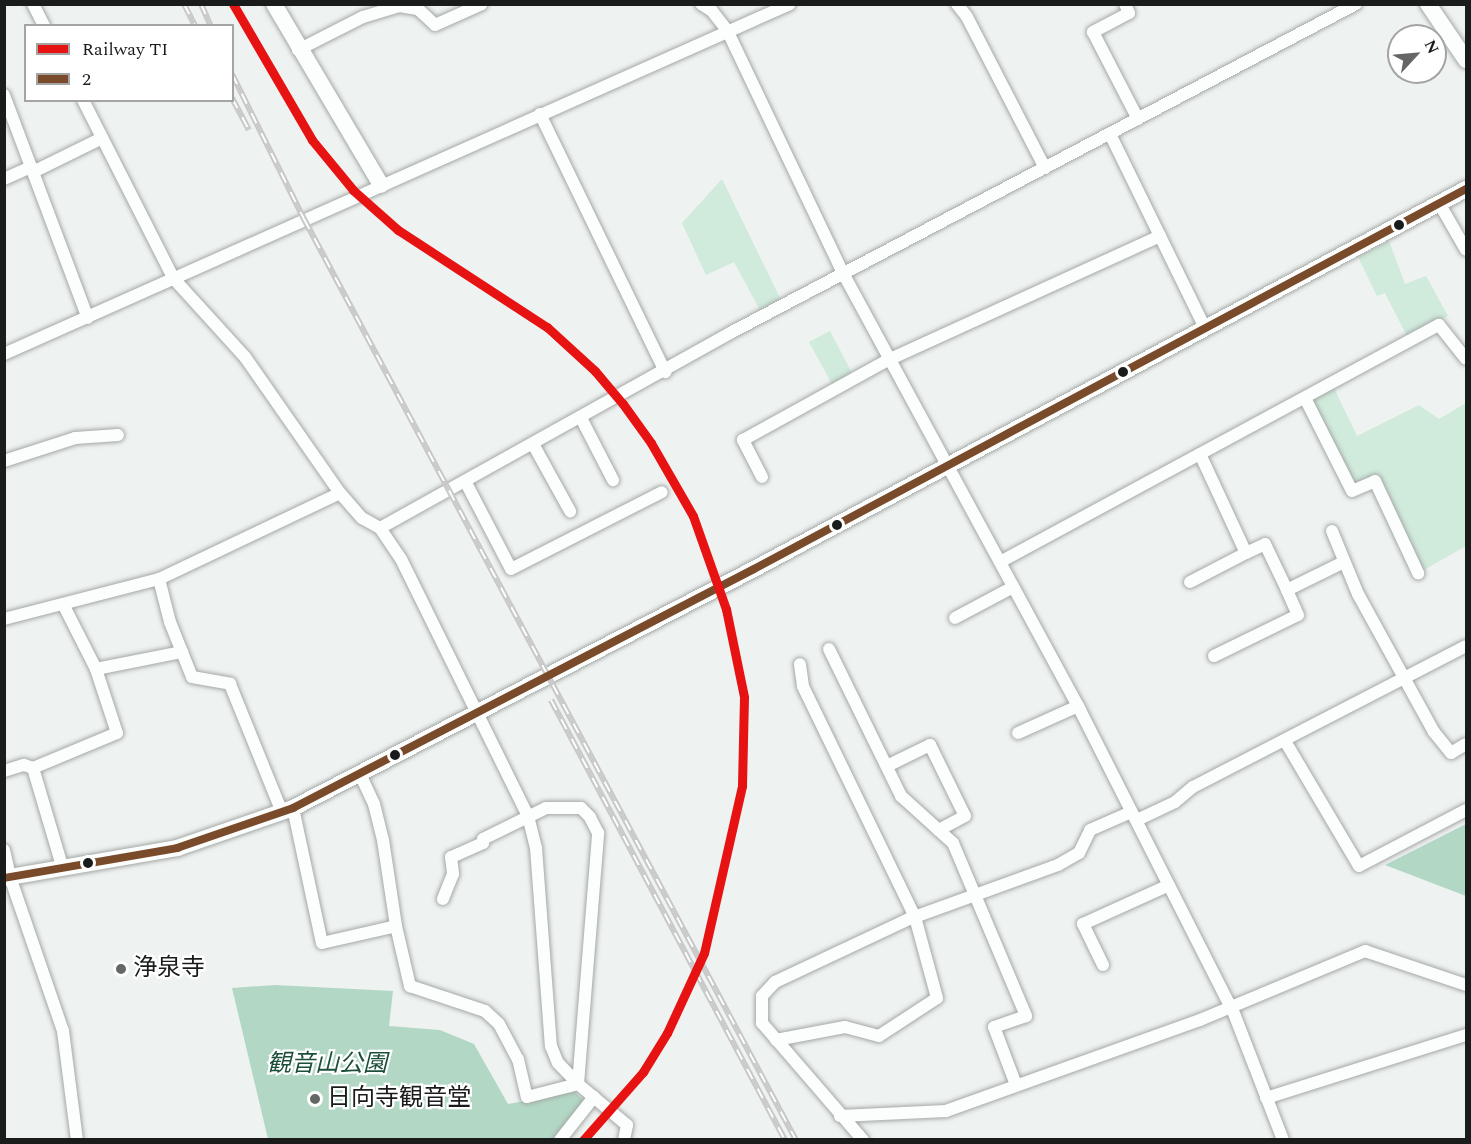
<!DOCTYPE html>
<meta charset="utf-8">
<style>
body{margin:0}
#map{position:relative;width:1471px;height:1144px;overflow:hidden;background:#eef2f0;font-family:Spectral,"Noto Sans JP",serif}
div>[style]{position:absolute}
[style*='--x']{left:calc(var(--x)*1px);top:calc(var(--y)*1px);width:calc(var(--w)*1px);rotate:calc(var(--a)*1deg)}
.green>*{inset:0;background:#d0eadc}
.forest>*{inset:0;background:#b2d8c5}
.roads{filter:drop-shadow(0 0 2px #a4a8a6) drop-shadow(0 0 2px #a4a8a6)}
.street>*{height:12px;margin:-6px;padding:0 6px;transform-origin:6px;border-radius:6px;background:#fcfdfd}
.secondary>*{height:16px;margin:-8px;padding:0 8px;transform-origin:8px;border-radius:8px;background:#fcfdfd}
.rail>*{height:6px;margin-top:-3px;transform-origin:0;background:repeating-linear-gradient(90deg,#fff 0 11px,#c7c8c7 0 22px);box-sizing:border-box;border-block:2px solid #c7c8c7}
.bus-1>*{height:8px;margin:-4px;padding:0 4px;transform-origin:4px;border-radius:4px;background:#7a4b2a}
.rail-1>*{height:9px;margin:-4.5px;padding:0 4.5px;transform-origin:4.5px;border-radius:4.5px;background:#e71212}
.dots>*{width:16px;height:16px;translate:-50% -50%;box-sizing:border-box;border:3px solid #fff;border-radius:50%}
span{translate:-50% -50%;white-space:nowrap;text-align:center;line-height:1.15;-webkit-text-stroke:4.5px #fff;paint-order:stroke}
.poi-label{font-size:24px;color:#191c1a}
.left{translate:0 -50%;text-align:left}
.park-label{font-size:24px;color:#1c4f39;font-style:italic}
.frame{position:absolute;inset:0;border:6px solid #191c1a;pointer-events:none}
.legend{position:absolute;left:24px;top:24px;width:210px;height:78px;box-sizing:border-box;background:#fff;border:2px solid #a3a4a3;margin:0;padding:8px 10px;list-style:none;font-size:18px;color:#191c1a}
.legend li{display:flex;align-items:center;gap:12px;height:30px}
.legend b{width:30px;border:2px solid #a3a4a3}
.north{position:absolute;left:1387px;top:24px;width:60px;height:60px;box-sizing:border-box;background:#fff;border:2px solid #a3a4a3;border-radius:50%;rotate:64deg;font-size:16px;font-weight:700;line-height:24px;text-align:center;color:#191c1a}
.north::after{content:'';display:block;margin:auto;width:21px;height:27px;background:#646765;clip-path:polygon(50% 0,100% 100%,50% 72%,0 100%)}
</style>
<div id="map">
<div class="green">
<i style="clip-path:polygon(722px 179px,781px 300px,760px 310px,734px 262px,706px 275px,682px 223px)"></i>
<i style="clip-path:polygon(1389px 241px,1405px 284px,1426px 276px,1448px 316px,1408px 338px,1385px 293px,1377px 296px,1358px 257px)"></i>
<i style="clip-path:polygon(830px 331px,852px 373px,832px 384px,809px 342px)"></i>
<i style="clip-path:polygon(1334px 388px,1357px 436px,1419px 405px,1439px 419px,1466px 403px,1466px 546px,1422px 571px,1376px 476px,1354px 486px,1310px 400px)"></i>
</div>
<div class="forest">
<i style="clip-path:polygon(1466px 824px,1466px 896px,1385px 865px)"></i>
<i style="clip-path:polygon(275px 985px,393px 991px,389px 1026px,440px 1030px,474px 1044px,508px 1104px,575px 1092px,585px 1102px,554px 1139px,268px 1139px,232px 988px)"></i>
</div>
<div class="roads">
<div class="street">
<i style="--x:33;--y:4;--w:25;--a:63"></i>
<i style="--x:701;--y:4;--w:13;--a:32"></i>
<i style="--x:712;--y:11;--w:24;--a:52"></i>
<i style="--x:727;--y:30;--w:272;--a:64.5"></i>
<i style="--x:844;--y:275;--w:495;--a:61.5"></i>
<i style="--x:1080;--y:710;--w:338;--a:63.1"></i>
<i style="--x:1233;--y:1011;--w:138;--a:68.8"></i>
<i style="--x:957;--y:4;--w:16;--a:52"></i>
<i style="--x:967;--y:17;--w:170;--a:62.7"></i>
<i style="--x:1125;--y:4;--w:10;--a:66"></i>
<i style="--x:1129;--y:13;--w:41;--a:152.2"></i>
<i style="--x:1093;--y:32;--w:98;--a:62.7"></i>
<i style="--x:298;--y:50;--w:73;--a:-26.9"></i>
<i style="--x:363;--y:17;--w:38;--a:-17"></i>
<i style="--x:399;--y:6;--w:19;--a:9"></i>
<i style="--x:418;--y:9;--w:23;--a:43"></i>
<i style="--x:435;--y:25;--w:51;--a:-24.1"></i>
<i style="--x:4;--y:95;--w:238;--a:69.4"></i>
<i style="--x:83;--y:100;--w:201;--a:63.1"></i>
<i style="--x:174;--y:279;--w:105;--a:47.7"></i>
<i style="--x:245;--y:357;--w:166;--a:55.1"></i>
<i style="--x:340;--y:493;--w:33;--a:49"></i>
<i style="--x:362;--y:518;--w:21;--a:29"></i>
<i style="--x:380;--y:528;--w:37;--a:56"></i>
<i style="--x:401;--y:559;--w:287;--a:63.7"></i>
<i style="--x:528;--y:816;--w:33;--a:76"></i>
<i style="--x:536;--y:848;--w:199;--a:85.7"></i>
<i style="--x:551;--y:1046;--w:18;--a:68"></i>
<i style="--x:558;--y:1063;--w:29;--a:46"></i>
<i style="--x:578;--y:1084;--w:64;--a:39.9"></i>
<i style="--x:627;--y:1125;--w:15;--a:101"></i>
<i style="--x:540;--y:114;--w:287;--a:64.1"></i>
<i style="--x:1110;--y:134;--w:216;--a:63.9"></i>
<i style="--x:33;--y:172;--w:77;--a:-26.2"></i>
<i style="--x:4;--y:179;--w:30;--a:-24"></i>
<i style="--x:1439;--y:203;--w:54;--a:60.1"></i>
<i style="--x:4;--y:354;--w:860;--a:-24"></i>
<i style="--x:1305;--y:398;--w:104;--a:63.2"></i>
<i style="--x:1352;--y:491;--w:25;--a:-23"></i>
<i style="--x:1375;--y:481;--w:102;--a:64.9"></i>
<i style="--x:581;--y:418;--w:70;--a:62.7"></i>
<i style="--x:533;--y:444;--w:77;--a:61.1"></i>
<i style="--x:1200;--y:454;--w:109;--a:65.1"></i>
<i style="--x:1246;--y:553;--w:21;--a:-25"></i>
<i style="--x:1265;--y:544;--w:51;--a:64.4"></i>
<i style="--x:1287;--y:590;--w:64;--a:-26.2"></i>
<i style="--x:4;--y:461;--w:75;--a:-17.9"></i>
<i style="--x:75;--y:438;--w:43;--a:-4"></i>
<i style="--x:762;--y:477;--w:42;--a:-117.2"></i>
<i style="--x:743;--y:440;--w:166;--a:-28.9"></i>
<i style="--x:888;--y:360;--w:299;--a:-24.5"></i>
<i style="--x:465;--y:481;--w:99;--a:62.4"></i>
<i style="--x:511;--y:569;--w:169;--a:-27"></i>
<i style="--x:380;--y:528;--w:403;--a:-29.1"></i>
<i style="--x:732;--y:332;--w:705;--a:-27.73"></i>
<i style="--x:1332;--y:531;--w:68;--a:67.6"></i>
<i style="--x:1358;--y:594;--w:158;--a:61.2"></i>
<i style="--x:1434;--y:732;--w:27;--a:51"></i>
<i style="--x:1451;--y:753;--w:17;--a:-31"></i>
<i style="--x:1000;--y:562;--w:499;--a:-28.4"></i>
<i style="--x:1439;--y:325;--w:43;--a:51.5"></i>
<i style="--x:159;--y:579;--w:44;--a:75.7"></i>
<i style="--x:170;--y:622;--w:59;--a:68.2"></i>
<i style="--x:192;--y:677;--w:39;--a:10"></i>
<i style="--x:230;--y:684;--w:138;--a:67.9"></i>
<i style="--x:1190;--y:582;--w:63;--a:-27.4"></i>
<i style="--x:955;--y:618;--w:66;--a:-28.1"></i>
<i style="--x:4;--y:619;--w:160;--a:-14.5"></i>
<i style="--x:159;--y:579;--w:200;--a:-25.4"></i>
<i style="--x:829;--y:649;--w:164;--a:63.9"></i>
<i style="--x:901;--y:796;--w:70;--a:42.1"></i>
<i style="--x:953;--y:843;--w:188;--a:67.1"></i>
<i style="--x:1026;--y:1016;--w:34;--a:161"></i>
<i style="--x:994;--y:1027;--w:62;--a:69.2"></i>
<i style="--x:1214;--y:656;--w:93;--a:-26"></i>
<i style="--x:1298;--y:615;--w:27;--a:-114"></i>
<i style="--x:96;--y:669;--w:88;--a:-11.2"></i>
<i style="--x:1018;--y:733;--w:66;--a:-24.2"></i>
<i style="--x:1285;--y:741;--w:145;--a:59.4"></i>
<i style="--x:1359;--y:866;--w:121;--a:-27.6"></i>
<i style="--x:887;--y:766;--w:48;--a:-26"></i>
<i style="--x:930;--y:745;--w:79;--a:63.8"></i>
<i style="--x:965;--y:816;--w:30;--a:152"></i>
<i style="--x:33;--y:768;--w:102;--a:73.5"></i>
<i style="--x:4;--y:771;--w:21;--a:-17"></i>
<i style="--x:24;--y:765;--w:9;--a:18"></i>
<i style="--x:33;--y:768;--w:91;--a:-22.6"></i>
<i style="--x:117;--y:733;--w:67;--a:-108.2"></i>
<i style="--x:96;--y:669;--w:73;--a:-116.9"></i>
<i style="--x:360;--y:774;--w:33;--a:65"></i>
<i style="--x:374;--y:804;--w:37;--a:76"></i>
<i style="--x:383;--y:840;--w:87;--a:81.4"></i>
<i style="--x:396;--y:926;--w:62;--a:76.9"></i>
<i style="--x:410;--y:986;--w:79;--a:18.4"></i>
<i style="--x:485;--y:1011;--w:19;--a:43"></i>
<i style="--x:499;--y:1024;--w:40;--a:62"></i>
<i style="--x:518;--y:1059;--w:39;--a:77"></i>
<i style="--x:527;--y:1097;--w:53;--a:-14.3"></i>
<i style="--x:578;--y:1084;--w:252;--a:-85.4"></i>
<i style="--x:598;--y:833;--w:18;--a:-117"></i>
<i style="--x:590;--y:817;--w:13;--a:-135"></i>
<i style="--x:581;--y:808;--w:35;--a:180"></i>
<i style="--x:546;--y:808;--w:70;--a:153.8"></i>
<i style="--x:483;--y:839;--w:4;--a:90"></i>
<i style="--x:483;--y:843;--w:35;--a:156"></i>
<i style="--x:451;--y:857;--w:17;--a:83"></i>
<i style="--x:453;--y:874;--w:27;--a:112"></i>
<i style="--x:293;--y:808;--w:138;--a:77.9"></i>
<i style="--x:322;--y:943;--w:76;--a:-12.9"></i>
<i style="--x:1137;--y:820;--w:42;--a:-25.3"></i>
<i style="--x:1175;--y:802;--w:23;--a:-40"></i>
<i style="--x:1193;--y:787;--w:307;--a:-27.3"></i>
<i style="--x:4;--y:850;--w:28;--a:77"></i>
<i style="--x:10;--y:877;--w:163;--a:71"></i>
<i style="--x:63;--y:1031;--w:110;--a:82.7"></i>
<i style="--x:1103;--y:965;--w:46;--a:-116"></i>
<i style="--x:1083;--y:924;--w:94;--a:-24.4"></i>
<i style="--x:776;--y:1040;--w:70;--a:-10.7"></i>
<i style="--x:845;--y:1027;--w:35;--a:15"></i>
<i style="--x:879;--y:1036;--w:69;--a:-33.2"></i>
<i style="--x:937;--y:998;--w:84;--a:-105.2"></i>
<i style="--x:915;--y:917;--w:257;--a:-115.9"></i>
<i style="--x:803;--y:686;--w:22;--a:-98"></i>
<i style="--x:1266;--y:1098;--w:210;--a:-17.5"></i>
<i style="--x:840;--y:1116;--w:106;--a:-2.7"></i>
<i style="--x:946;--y:1111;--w:270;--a:-19.7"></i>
<i style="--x:1200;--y:1020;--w:179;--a:-22.7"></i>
<i style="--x:1365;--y:951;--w:107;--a:18.6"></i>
<i style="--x:560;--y:1140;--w:55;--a:-51.7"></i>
<i style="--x:863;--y:1140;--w:155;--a:-130.8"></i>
<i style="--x:762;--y:1023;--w:27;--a:-90"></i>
<i style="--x:762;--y:996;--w:19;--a:-47"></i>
<i style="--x:775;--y:982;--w:148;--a:-25.2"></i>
<i style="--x:909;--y:919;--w:158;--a:-19.9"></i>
<i style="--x:1058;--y:865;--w:24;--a:-30"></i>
<i style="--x:1079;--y:853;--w:25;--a:-64"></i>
<i style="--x:1090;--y:830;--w:45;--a:-23.7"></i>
</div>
<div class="secondary">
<i style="--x:274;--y:4;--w:210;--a:59.4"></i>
<i style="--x:1428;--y:4;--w:68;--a:55.8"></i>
<i style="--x:4;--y:878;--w:176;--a:-9.8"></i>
<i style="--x:177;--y:848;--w:123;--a:-19"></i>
<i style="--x:293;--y:808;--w:519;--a:-27.4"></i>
<i style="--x:754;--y:569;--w:807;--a:-28.09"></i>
</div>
</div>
<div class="rail">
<i style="--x:184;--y:4;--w:25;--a:63"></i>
<i style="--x:201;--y:4;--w:24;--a:66"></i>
<i style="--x:232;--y:74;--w:162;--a:63.6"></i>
<i style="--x:304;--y:219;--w:1044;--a:61.89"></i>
<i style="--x:232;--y:98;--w:36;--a:62"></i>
<i style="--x:551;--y:700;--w:498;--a:62"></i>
</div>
<div class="bus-1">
<i style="--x:4;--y:878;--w:176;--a:-9.8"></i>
<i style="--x:177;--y:848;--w:123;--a:-19"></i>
<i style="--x:293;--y:808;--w:519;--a:-27.4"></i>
<i style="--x:754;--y:569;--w:807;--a:-28.09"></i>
</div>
<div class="rail-1">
<i style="--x:233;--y:4;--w:157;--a:59.8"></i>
<i style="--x:312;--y:140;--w:65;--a:50.6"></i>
<i style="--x:353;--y:190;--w:60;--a:41.6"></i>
<i style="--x:398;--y:230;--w:178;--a:33.1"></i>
<i style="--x:547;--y:327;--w:65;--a:42.5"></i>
<i style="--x:595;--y:371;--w:43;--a:49.7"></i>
<i style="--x:623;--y:404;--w:48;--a:54.3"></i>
<i style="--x:651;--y:443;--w:84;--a:60.1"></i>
<i style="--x:693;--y:516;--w:99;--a:70.5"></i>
<i style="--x:726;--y:609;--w:90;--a:78.4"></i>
<i style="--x:744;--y:697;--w:89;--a:91.3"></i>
<i style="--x:742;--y:786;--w:171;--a:102.8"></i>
<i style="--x:704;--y:953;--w:88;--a:114.8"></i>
<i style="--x:667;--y:1033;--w:46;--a:121.6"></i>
<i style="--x:643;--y:1072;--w:91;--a:131.4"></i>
</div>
<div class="dots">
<i style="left:1399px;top:225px;background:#191c1a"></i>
<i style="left:1123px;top:372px;background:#191c1a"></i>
<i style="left:837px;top:525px;background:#191c1a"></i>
<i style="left:395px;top:755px;background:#191c1a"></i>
<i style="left:88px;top:863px;background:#191c1a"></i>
<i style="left:121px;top:969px;background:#646765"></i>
<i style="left:315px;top:1099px;background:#646765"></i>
</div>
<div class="poi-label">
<span class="left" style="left:133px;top:969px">浄泉寺</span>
<span class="left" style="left:327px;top:1099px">日向寺観音堂</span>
</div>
<div class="park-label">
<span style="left:327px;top:1065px">観音山公園</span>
</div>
<div class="frame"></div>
<ul class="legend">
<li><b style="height:8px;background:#e71212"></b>Railway TI</li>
<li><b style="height:8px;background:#7a4b2a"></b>2</li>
</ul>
<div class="north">N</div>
</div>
